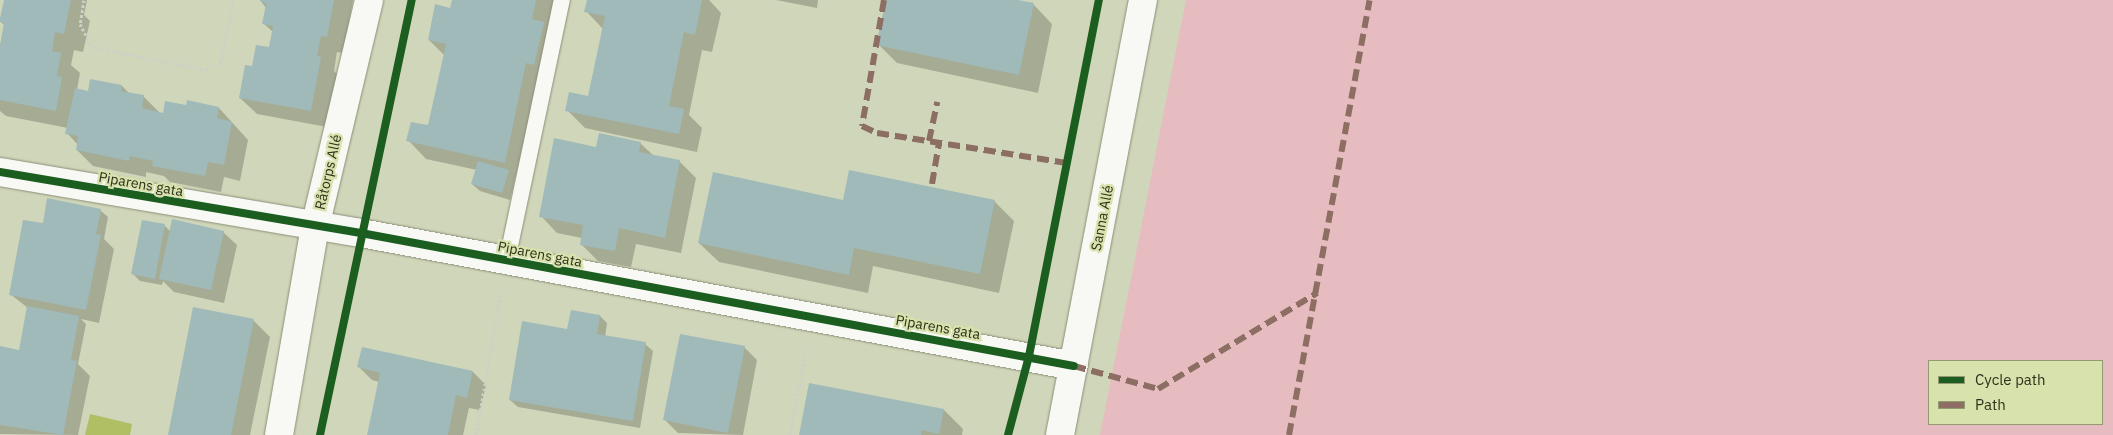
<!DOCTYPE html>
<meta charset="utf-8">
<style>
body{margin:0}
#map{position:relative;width:2113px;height:435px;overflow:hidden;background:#d0d6b9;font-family:"IBM Plex Sans",sans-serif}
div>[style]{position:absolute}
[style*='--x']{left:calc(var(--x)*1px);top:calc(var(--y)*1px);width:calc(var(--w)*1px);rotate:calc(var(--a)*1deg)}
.green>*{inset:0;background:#e7bcc0}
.water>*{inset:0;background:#b0be64}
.shadow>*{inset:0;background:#0003}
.building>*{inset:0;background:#a0baba}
.path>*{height:3px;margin-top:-1.5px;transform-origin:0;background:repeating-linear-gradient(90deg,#ced0c7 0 2.5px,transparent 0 5px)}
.roads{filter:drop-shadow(0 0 1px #8b8f79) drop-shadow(0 0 1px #8b8f79)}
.service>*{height:16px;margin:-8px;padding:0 8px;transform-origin:8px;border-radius:8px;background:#f8f9f4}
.minor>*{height:28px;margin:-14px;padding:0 14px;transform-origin:14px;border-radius:14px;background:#f8f9f4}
.quiet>*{height:6px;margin-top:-3px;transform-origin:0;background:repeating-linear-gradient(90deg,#8d6e63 0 12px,transparent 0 18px)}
.cycleway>*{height:8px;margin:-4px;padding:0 4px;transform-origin:4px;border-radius:4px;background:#1b5e20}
span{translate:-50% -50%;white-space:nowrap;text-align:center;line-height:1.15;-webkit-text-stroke:4.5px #d8e2ad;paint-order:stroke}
.street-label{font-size:14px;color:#2d301b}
.legend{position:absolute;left:1928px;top:360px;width:175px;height:65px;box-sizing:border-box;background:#d8e2ad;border:1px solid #949b73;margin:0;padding:6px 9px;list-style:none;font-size:15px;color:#2d301b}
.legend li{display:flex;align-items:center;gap:10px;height:25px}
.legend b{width:25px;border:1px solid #949b73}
</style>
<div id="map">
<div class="green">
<i style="clip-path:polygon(evenodd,1186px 0,2113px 0,2113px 435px,1100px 435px,1186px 0,1929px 361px,2102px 361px,2102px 424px,1929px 424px,1929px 361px)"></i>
</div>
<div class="water">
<i style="clip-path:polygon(90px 414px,132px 424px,130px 435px,85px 435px)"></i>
</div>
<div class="shadow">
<i style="clip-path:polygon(5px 0,87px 0,84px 15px,90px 21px,83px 52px,74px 50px,71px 65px,80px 73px,77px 90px,89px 92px,122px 86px,129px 93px,144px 97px,161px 114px,187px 107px,219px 108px,248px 140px,240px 181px,224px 177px,221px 192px,170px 182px,164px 176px,146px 172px,146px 177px,93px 166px,77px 150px,78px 145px,67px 133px,68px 128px,6px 116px,0 111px,0 46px,5px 26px,1px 22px)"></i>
<i style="clip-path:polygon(260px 0,353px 0,343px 53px,337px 52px,334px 71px,337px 74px,327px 127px,257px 114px,240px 98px,253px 68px,270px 49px,273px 32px,263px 23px,266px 8px)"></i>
<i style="clip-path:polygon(453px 0,558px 0,510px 200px,480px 191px,472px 184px,477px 170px,426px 159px,408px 140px,429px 127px,445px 56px,429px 40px,451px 9px)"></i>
<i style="clip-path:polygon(588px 0,709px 0,721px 13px,712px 52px,702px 50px,689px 115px,702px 128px,697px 152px,585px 128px,567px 110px,589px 97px,603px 29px,586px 11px)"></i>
<i style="clip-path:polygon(776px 0,818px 0,817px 8px)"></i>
<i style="clip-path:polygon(887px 0,1012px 0,1033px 4px,1052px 24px,1038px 93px,897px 63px,878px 44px)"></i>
<i style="clip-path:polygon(640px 143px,654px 156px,679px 161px,696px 178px,681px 253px,636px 244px,631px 267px,598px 261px,581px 244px,582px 238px,557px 233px,541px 216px,597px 148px)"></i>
<i style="clip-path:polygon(844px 201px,995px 202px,1014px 221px,999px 293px,873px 266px,868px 293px,719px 262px,699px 243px)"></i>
<i style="clip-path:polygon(100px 210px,108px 217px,104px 239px,114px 249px,99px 323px,81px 319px,86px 324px,78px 364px,90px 376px,78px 435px,0 434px,0 350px,23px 352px,28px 308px,10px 294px,47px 226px)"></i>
<i style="clip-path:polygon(165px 226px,171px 232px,223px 232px,237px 245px,224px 303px,174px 292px,163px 281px,162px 285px,140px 281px,132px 273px)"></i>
<i style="clip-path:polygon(572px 311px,600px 316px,607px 323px,605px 337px,645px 344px,653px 351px,640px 428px,518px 407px,510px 400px,569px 330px)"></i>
<i style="clip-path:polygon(253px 320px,270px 337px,250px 435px,169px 435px)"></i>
<i style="clip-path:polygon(744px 347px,757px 360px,743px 435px,678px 433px,665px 420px)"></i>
<i style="clip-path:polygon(359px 367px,473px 372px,486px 385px,480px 410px,469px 408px,463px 435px,368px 435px,379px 382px,372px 380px)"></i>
<i style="clip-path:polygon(810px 384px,944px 410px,963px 429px,962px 435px,800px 435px)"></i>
</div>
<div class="building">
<i style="clip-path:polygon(4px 0,71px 0,64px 34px,55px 32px,52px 51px,61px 53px,57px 76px,62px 77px,56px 111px,0 100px,0 45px,4px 23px,0 22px,0 18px)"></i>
<i style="clip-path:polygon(259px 0,334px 0,327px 37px,321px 36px,317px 56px,321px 57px,311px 111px,239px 98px,245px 65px,252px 66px,256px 45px,269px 47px,273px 26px,262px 24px,266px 4px)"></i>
<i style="clip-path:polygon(452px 0,536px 0,532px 19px,544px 22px,534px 65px,526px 63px,505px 163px,406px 141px,411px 122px,428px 125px,446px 44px,428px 40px,435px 4px,450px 8px)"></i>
<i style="clip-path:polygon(587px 0,702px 0,695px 35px,684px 32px,669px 106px,684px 109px,679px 134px,565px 111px,569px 92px,588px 96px,605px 16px,584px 12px)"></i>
<i style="clip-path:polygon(886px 0,1018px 0,1034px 3px,1019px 75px,876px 45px)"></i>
<i style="clip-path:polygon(90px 79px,122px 85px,121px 91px,144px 95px,142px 108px,163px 113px,165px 101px,186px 105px,187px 100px,219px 107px,217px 118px,232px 122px,224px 165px,208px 162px,205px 176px,152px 166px,153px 161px,130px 156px,129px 161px,76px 150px,78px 136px,65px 134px,75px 88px,88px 91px)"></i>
<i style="clip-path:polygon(599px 133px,641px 142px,639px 152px,680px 160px,665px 238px,619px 228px,615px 251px,580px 245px,583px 225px,539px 217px,554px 138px,596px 147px)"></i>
<i style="clip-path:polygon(478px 161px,509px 170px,502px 193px,471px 184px)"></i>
<i style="clip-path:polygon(849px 170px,995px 200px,980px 274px,854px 248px,849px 275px,698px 243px,713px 172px,843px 200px)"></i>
<i style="clip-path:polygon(47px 198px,101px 209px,96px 234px,101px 235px,86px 310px,9px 295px,23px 220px,43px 223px)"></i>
<i style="clip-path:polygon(172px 219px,224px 231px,211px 290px,159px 279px)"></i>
<i style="clip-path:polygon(142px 220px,165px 224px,155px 279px,131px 274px)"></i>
<i style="clip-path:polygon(27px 306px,79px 316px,71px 360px,77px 361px,63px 435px,0 425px,0 346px,19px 350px)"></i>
<i style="clip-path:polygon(193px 307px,254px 319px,231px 435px,168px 435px)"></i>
<i style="clip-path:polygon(571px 310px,600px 315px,597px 334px,646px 342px,633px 421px,509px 400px,522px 321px,567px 329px)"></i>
<i style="clip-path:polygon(680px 334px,745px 346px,728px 433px,663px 420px)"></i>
<i style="clip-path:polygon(362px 347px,473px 371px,467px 398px,456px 395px,448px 435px,367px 435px,380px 373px,357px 367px)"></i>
<i style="clip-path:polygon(809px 383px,944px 409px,939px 434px,922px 430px,921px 435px,799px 435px)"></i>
</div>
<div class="path">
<i style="--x:84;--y:0;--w:24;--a:99"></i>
<i style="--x:80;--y:24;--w:26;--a:62"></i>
<i style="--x:92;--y:47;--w:116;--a:11.4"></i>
<i style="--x:206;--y:70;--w:17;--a:-28"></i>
<i style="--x:221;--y:62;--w:63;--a:-79"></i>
<i style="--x:476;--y:435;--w:144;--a:-80"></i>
<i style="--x:790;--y:435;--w:86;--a:-79.3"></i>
</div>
<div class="roads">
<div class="service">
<i style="--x:507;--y:260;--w:266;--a:-78.1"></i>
</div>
<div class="minor">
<i style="--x:0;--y:172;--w:366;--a:9.6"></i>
<i style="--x:361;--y:233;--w:725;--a:10.57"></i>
<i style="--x:279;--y:435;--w:211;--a:-80.2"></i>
<i style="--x:315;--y:227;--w:233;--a:-76.6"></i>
<i style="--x:1060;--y:435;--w:443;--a:-79.2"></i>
</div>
</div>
<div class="quiet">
<i style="--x:884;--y:0;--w:128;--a:99.9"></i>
<i style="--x:862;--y:126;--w:17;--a:25"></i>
<i style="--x:877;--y:133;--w:192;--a:9"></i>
<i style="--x:929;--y:141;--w:40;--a:-78"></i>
<i style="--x:932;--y:184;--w:42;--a:-80.3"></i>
<i style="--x:1074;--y:366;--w:87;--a:15.3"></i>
<i style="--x:1158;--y:389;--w:186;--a:-31.1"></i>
<i style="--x:1289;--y:435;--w:442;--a:-79.5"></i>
</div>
<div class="cycleway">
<i style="--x:0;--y:172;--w:366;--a:9.6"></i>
<i style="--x:361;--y:233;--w:725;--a:10.57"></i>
<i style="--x:320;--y:435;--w:445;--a:-78.1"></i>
<i style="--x:1008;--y:435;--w:82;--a:-75.1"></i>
<i style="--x:1029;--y:356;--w:363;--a:-78.9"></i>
</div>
<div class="street-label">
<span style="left:328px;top:172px;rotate:-77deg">Råtorps Allé</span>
<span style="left:141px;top:184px;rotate:10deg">Piparens gata</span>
<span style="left:1102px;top:218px;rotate:-79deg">Sanna Allé</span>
<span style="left:540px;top:254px;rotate:11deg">Piparens gata</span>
<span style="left:938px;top:327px;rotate:10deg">Piparens gata</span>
</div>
<ul class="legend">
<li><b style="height:6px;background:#1b5e20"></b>Cycle path</li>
<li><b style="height:6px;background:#8d6e63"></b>Path</li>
</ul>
</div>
